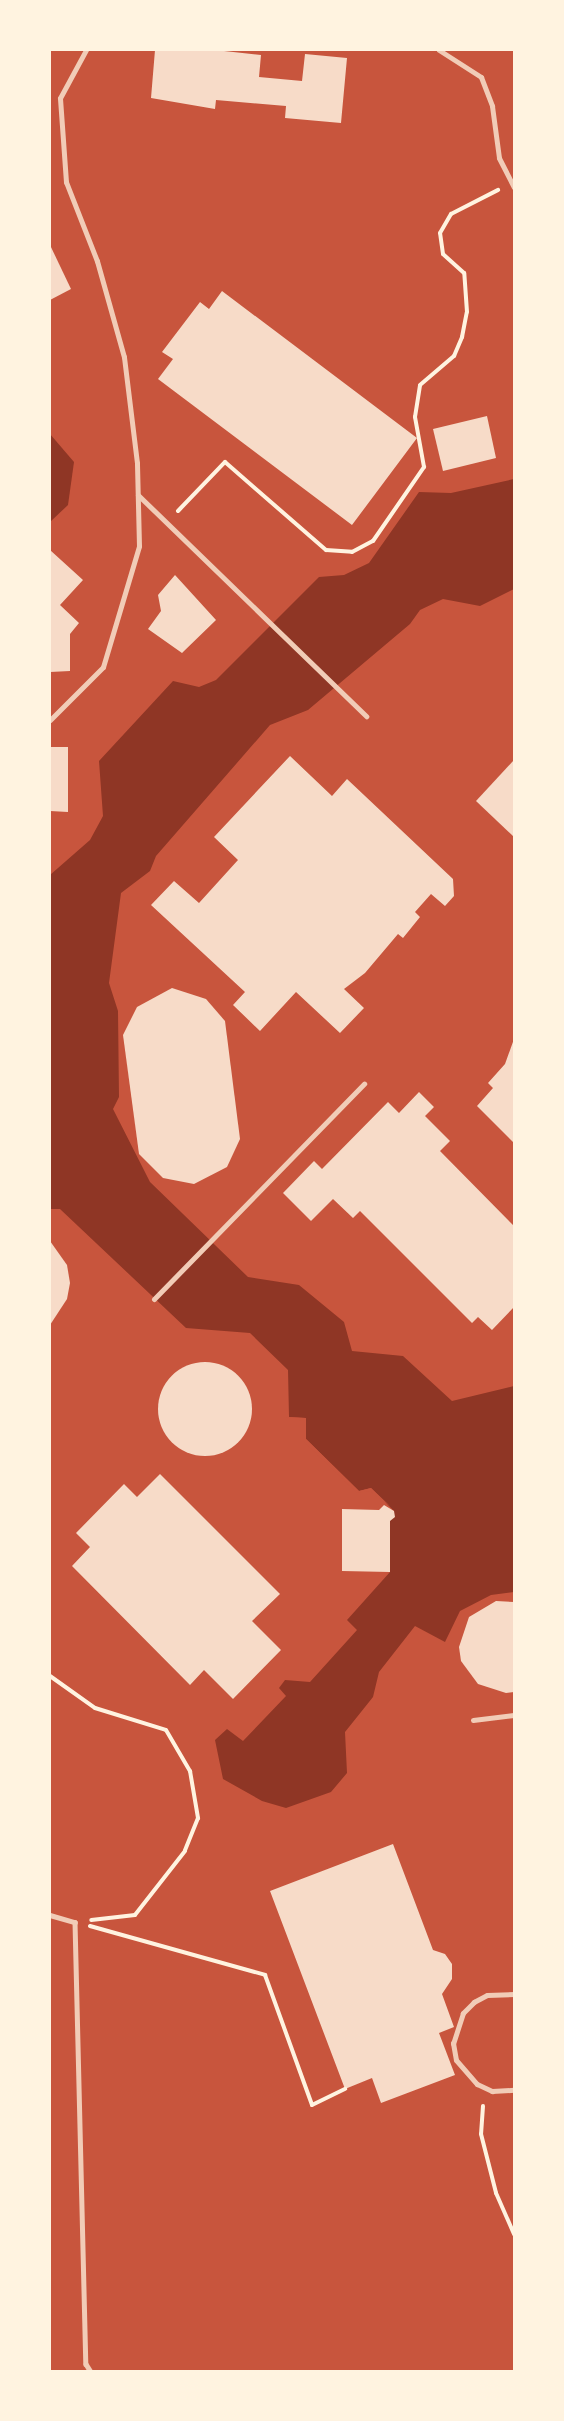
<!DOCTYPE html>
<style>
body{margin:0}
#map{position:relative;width:564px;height:2421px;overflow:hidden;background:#c8553d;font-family:"Noto Sans",sans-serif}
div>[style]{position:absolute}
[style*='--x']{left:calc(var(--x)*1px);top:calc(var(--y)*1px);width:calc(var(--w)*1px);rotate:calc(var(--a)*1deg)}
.water>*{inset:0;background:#8f3625}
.pier>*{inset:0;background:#c8553d}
.building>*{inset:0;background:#f7dbc8}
.round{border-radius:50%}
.path>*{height:4px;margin:-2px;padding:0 2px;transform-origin:2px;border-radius:2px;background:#fff3e0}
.service>*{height:4.5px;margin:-2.25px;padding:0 2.25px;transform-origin:2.25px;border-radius:2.25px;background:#f1ccb7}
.pedestrian>*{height:5px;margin:-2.5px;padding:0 2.5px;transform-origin:2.5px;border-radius:2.5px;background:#f1ccb7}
span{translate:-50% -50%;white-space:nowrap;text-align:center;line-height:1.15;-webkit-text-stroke:5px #fff3e0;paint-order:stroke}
.frame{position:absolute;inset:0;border:51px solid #fff3e0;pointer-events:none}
</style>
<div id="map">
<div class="water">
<i style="clip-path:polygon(50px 434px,74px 462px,68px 505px,50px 522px)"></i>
<i style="clip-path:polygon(514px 479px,514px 589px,480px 606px,443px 599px,420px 610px,410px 624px,308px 710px,270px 725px,156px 856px,150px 871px,121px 893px,109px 983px,118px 1011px,119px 1097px,113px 1109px,150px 1182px,248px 1277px,299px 1285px,344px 1322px,352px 1351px,403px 1356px,452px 1401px,514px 1386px,514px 1592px,491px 1595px,460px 1611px,445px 1642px,415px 1626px,379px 1672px,373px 1697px,345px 1732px,347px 1773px,331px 1792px,286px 1808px,262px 1801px,223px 1779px,215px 1740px,227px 1729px,243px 1741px,286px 1696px,279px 1688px,285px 1680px,310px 1682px,357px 1630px,347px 1620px,390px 1572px,390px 1521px,394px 1511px,371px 1488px,359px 1491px,306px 1439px,306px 1418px,289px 1417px,288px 1370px,250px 1333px,186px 1328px,60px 1209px,50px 1209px,50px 875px,90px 840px,103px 816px,99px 761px,173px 681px,199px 687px,216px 680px,319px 577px,344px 575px,369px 563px,419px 492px,451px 493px)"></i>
</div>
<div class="pier">
<i style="clip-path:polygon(286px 1417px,306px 1418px,306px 1439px,359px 1491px,371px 1488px,390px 1506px,370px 1491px,357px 1493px,303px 1441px,303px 1421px)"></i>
</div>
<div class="building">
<i style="clip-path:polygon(155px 50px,215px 50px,261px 55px,259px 77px,302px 81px,305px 54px,347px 58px,341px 123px,285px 118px,286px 106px,216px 100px,215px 109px,151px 98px)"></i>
<i style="clip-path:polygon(50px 245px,71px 289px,50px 300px)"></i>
<i style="clip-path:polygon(222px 291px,417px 438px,352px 525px,158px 379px,173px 359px,162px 352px,200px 302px,209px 309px)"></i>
<i style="clip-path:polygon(487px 416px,496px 458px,443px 471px,433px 429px)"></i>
<i style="clip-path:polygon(50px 550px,83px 580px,60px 605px,79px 623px,70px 634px,70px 671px,50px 672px)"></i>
<i style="clip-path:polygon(175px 575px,216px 620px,182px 653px,148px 629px,161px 611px,158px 595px)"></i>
<i style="clip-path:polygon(50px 747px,68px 747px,68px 812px,50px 811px)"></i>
<i style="clip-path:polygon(290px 756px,332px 796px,347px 779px,453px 879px,454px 896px,445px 906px,431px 894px,415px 912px,420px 917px,403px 938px,398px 934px,365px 973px,344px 989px,364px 1008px,340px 1033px,296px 992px,260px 1031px,233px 1005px,245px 992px,151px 905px,174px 881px,199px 903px,238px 860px,214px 837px)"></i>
<i style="clip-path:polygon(514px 760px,514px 837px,476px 801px)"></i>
<i style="clip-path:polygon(172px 988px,206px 999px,225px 1021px,240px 1139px,227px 1167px,194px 1184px,163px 1178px,139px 1154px,123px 1035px,137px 1007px)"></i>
<i style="clip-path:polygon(514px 1039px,514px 1143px,477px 1106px,493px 1088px,488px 1083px,505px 1064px)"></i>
<i style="clip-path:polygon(419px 1092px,434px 1107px,425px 1116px,450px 1141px,440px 1151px,514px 1226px,514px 1307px,492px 1330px,478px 1317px,472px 1323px,360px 1211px,353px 1218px,333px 1199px,311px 1221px,283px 1193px,314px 1161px,322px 1169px,388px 1102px,399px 1113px)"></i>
<i style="clip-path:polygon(50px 1241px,67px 1265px,70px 1283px,67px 1299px,50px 1325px)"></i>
<i class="round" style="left:158px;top:1362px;width:94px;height:94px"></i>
<i style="clip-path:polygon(160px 1474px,280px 1594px,252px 1621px,281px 1650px,233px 1699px,204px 1670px,190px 1685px,72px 1566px,90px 1547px,76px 1533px,124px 1484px,137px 1497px)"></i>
<i style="clip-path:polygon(384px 1505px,394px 1511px,395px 1517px,390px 1521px,390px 1572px,342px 1571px,342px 1509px,379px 1510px)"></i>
<i style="clip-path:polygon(496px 1601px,514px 1602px,514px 1692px,506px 1693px,478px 1684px,461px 1661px,459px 1647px,469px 1617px)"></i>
<i style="clip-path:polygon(393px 1844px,433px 1950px,445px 1954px,452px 1964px,452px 1979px,442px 1994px,454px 2027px,439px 2033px,455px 2075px,381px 2103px,372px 2078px,345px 2089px,270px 1891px)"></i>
</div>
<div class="path">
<i style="--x:178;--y:511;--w:68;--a:-46.2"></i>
<i style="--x:225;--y:462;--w:134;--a:41.1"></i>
<i style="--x:326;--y:550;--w:26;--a:4"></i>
<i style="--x:352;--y:552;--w:24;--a:-28"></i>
<i style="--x:373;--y:541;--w:90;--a:-55.4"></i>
<i style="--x:424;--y:467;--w:51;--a:-100.2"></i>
<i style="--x:415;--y:417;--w:32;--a:-81"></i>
<i style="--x:420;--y:385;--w:45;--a:-40.5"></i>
<i style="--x:454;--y:356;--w:21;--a:-67"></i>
<i style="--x:462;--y:337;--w:25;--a:-79"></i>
<i style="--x:467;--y:312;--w:39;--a:-94"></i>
<i style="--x:464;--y:273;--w:28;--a:-138"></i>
<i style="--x:443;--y:254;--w:21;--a:-98"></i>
<i style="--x:440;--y:233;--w:22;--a:-60"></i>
<i style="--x:451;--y:214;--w:53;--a:-27.1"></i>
<i style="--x:50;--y:1676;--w:55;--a:35.4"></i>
<i style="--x:95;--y:1708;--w:74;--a:17.2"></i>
<i style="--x:166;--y:1730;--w:48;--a:59.7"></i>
<i style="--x:190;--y:1771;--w:48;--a:80.3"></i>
<i style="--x:198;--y:1818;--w:35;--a:112"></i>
<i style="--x:185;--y:1851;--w:81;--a:128"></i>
<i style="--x:135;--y:1915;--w:44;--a:173.5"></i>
<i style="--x:90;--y:1926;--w:182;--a:15.6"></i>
<i style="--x:265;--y:1975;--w:138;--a:70.1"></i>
<i style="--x:312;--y:2105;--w:37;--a:-26"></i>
<i style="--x:483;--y:2106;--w:28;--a:94"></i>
<i style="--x:481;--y:2134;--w:61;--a:75.7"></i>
<i style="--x:496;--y:2193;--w:45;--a:66.3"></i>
</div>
<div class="service">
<i style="--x:50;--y:1915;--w:26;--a:16"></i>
<i style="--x:75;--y:1922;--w:442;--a:88.6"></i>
<i style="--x:86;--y:2364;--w:9;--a:58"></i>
</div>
<div class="pedestrian">
<i style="--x:439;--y:50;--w:50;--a:32.7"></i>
<i style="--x:481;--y:77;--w:31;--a:69"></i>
<i style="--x:492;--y:106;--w:52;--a:82.3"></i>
<i style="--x:499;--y:158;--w:33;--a:63"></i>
<i style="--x:138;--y:495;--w:318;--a:44.1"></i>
<i style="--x:50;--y:720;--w:75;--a:-45"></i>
<i style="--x:103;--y:667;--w:126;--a:-73.4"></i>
<i style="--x:139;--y:546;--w:83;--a:-91.4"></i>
<i style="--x:137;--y:463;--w:107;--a:-97"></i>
<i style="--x:124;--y:357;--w:100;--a:-105.7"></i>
<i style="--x:97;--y:261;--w:85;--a:-111.4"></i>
<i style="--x:66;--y:182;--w:84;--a:-94.1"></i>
<i style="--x:60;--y:98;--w:55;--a:-61.6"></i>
<i style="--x:154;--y:1299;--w:301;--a:-45.7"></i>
<i style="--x:473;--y:1720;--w:41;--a:-7"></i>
<i style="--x:514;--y:1994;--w:27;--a:178"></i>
<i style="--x:487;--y:1995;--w:15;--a:152"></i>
<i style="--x:474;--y:2002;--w:16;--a:135"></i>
<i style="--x:463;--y:2013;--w:32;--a:108"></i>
<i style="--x:453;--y:2043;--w:17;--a:80"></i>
<i style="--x:456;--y:2060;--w:32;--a:49"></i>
<i style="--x:477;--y:2084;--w:17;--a:25"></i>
<i style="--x:492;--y:2091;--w:22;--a:-3"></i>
</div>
<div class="frame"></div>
</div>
